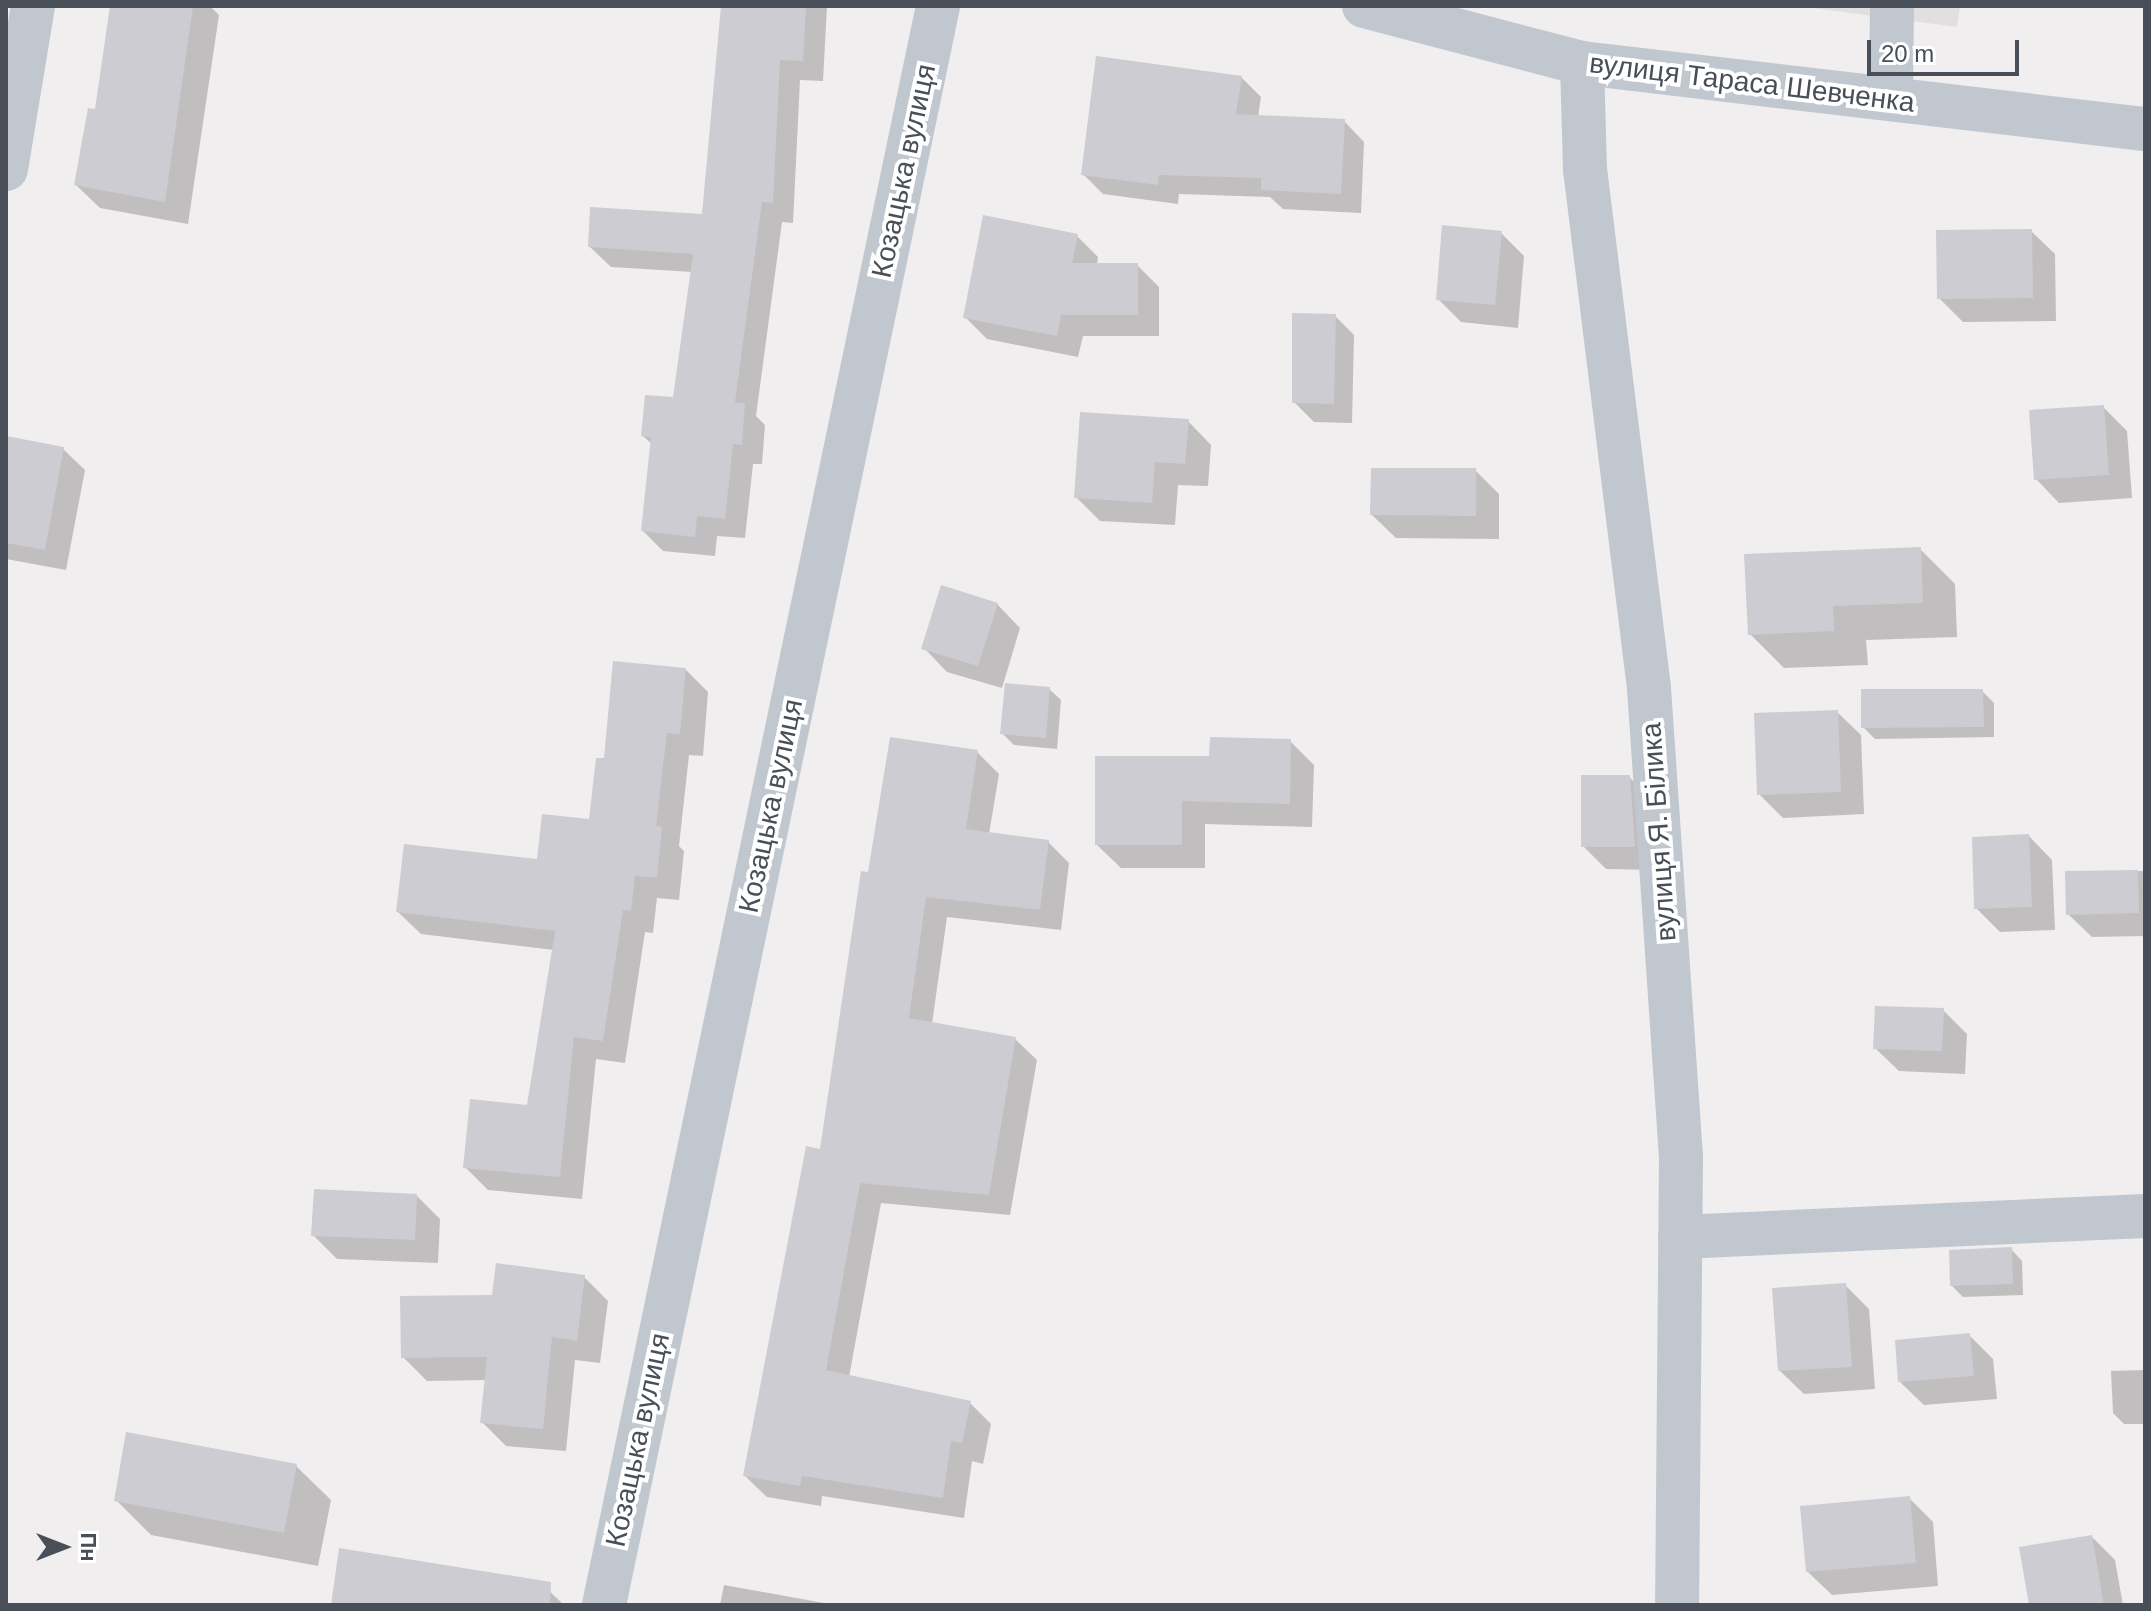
<!DOCTYPE html>
<meta charset="utf-8">
<style>
body{margin:0}
#map{position:relative;width:2151px;height:1611px;overflow:hidden;background:#f0eeee;font-family:Helvetica,sans-serif}
div>[style]{position:absolute}
[style*='--x']{left:calc(var(--x)*1px);top:calc(var(--y)*1px);width:calc(var(--w)*1px);rotate:calc(var(--a)*1deg)}
.education>*{inset:0;background:#e1dfdf}
.shadow>*{inset:0;background:#0003}
.building>*{inset:0;background:#ccccd2}
.minor>*{height:44px;margin:-22px;padding:0 22px;transform-origin:22px;border-radius:22px;background:#c0c7ce}
span{translate:-50% -50%;white-space:nowrap;text-align:center;line-height:1.15;-webkit-text-stroke:8px #fff;paint-order:stroke}
.street-label{font-size:28px;color:#484f58}
.frame{position:absolute;inset:0;border:8px solid #484f58;pointer-events:none}
.north{position:absolute;left:24px;top:1507px;width:80px;height:80px;-webkit-text-stroke:6px #fff;paint-order:stroke;rotate:90deg;font-size:22px;font-weight:700;line-height:32px;text-align:center;color:#484f58}
.north::after{content:'';display:block;margin:auto;width:28px;height:36px;background:#484f58;clip-path:polygon(50% 0,100% 100%,50% 72%,0 100%)}
.scale{position:absolute;left:1867px;top:40px;width:152px;height:36px;box-sizing:border-box;border:4px solid #484f58;border-top:0;padding-left:10px;font-size:24px;line-height:28px;white-space:nowrap;color:#484f58;-webkit-text-stroke:6px #fff;paint-order:stroke}
</style>
<div id="map">
<div class="education">
<i style="clip-path:polygon(1797px 6px,1960px 6px,1957px 27px)"></i>
</div>
<div class="shadow">
<i style="clip-path:polygon(112px 6px,210px 6px,219px 15px,188px 224px,100px 208px,76px 185px,97px 112px)"></i>
<i style="clip-path:polygon(723px 6px,827px 6px,823px 81px,800px 80px,793px 223px,782px 222px,756px 416px,765px 425px,762px 464px,753px 464px,745px 538px,717px 536px,715px 556px,663px 551px,643px 531px,652px 444px,643px 436px,674px 399px,693px 272px,611px 267px,590px 247px,704px 216px)"></i>
<i style="clip-path:polygon(1241px 77px,1261px 97px,1258px 117px,1344px 121px,1364px 142px,1361px 213px,1283px 209px,1270px 197px,1179px 194px,1178px 204px,1103px 194px,1083px 174px)"></i>
<i style="clip-path:polygon(2031px 231px,2055px 254px,2056px 321px,1963px 322px,1939px 298px)"></i>
<i style="clip-path:polygon(1501px 233px,1524px 256px,1518px 328px,1461px 322px,1438px 299px)"></i>
<i style="clip-path:polygon(1077px 236px,1098px 257px,1097px 265px,1137px 265px,1159px 287px,1159px 336px,1083px 336px,1078px 357px,987px 339px,965px 317px)"></i>
<i style="clip-path:polygon(1335px 316px,1354px 335px,1352px 423px,1314px 422px,1294px 402px)"></i>
<i style="clip-path:polygon(2103px 407px,2127px 431px,2132px 498px,2059px 503px,2036px 479px)"></i>
<i style="clip-path:polygon(1188px 421px,1211px 445px,1208px 486px,1178px 485px,1175px 525px,1100px 521px,1076px 497px)"></i>
<i style="clip-path:polygon(6px 438px,63px 449px,85px 470px,66px 570px,6px 559px)"></i>
<i style="clip-path:polygon(1475px 470px,1499px 494px,1499px 539px,1396px 538px,1372px 515px)"></i>
<i style="clip-path:polygon(1920px 549px,1955px 584px,1957px 637px,1866px 640px,1868px 665px,1784px 668px,1750px 634px)"></i>
<i style="clip-path:polygon(997px 604px,1020px 628px,1002px 688px,947px 672px,924px 648px)"></i>
<i style="clip-path:polygon(685px 669px,708px 692px,703px 756px,689px 755px,679px 846px,684px 851px,679px 900px,657px 898px,653px 933px,645px 932px,625px 1063px,596px 1059px,582px 1199px,488px 1190px,465px 1167px,529px 1107px,554px 950px,421px 934px,398px 912px,539px 861px,591px 821px,606px 761px)"></i>
<i style="clip-path:polygon(1049px 689px,1061px 700px,1057px 749px,1014px 745px,1002px 733px)"></i>
<i style="clip-path:polygon(1982px 691px,1994px 703px,1994px 737px,1875px 739px,1863px 727px)"></i>
<i style="clip-path:polygon(1837px 712px,1861px 735px,1864px 814px,1783px 818px,1759px 794px)"></i>
<i style="clip-path:polygon(1290px 741px,1314px 765px,1312px 827px,1205px 824px,1205px 868px,1121px 868px,1097px 845px,1211px 758px)"></i>
<i style="clip-path:polygon(977px 752px,999px 774px,989px 834px,1048px 842px,1069px 863px,1061px 930px,947px 917px,932px 1024px,1015px 1039px,1037px 1060px,1010px 1215px,881px 1203px,849px 1377px,970px 1403px,991px 1424px,983px 1464px,972px 1461px,964px 1518px,822px 1496px,821px 1506px,767px 1497px,745px 1476px,822px 1151px,870px 874px)"></i>
<i style="clip-path:polygon(1629px 777px,1653px 800px,1657px 870px,1606px 869px,1583px 846px)"></i>
<i style="clip-path:polygon(2029px 836px,2052px 860px,2055px 930px,2000px 932px,1976px 908px)"></i>
<i style="clip-path:polygon(2145px 871px,2145px 936px,2092px 937px,2068px 914px,2067px 873px)"></i>
<i style="clip-path:polygon(1943px 1010px,1967px 1034px,1965px 1074px,1899px 1071px,1875px 1048px)"></i>
<i style="clip-path:polygon(417px 1196px,440px 1219px,438px 1263px,337px 1259px,313px 1235px)"></i>
<i style="clip-path:polygon(2011px 1249px,2022px 1261px,2023px 1295px,1963px 1297px,1952px 1286px)"></i>
<i style="clip-path:polygon(584px 1277px,608px 1301px,600px 1363px,575px 1360px,566px 1451px,506px 1446px,482px 1422px,486px 1380px,427px 1381px,403px 1357px)"></i>
<i style="clip-path:polygon(1845px 1285px,1869px 1309px,1875px 1389px,1804px 1394px,1780px 1371px)"></i>
<i style="clip-path:polygon(1969px 1335px,1993px 1359px,1997px 1399px,1924px 1405px,1900px 1382px)"></i>
<i style="clip-path:polygon(2145px 1370px,2145px 1424px,2124px 1424px,2113px 1413px,2111px 1371px)"></i>
<i style="clip-path:polygon(296px 1466px,331px 1500px,318px 1566px,151px 1535px,116px 1500px)"></i>
<i style="clip-path:polygon(1909px 1498px,1933px 1522px,1938px 1586px,1832px 1595px,1808px 1572px)"></i>
<i style="clip-path:polygon(2092px 1537px,2115px 1560px,2123px 1605px,2031px 1605px)"></i>
<i style="clip-path:polygon(541px 1583px,564px 1605px,333px 1605px)"></i>
<i style="clip-path:polygon(724px 1585px,835px 1605px,720px 1605px)"></i>
</div>
<div class="building">
<i style="clip-path:polygon(110px 6px,193px 6px,165px 202px,74px 185px,88px 108px,95px 109px)"></i>
<i style="clip-path:polygon(721px 6px,806px 6px,803px 61px,780px 60px,773px 203px,762px 202px,735px 402px,745px 403px,742px 445px,733px 444px,725px 519px,697px 516px,695px 537px,641px 531px,651px 437px,641px 436px,645px 395px,673px 397px,693px 254px,588px 247px,590px 207px,702px 214px)"></i>
<i style="clip-path:polygon(1096px 56px,1242px 76px,1236px 114px,1345px 119px,1341px 194px,1261px 190px,1261px 178px,1159px 175px,1158px 185px,1081px 175px)"></i>
<i style="clip-path:polygon(983px 215px,1078px 234px,1072px 263px,1138px 263px,1138px 315px,1061px 315px,1057px 336px,963px 318px)"></i>
<i style="clip-path:polygon(1442px 225px,1502px 231px,1495px 305px,1436px 300px)"></i>
<i style="clip-path:polygon(2032px 229px,2033px 298px,1937px 299px,1936px 230px)"></i>
<i style="clip-path:polygon(1292px 313px,1336px 314px,1334px 404px,1292px 403px)"></i>
<i style="clip-path:polygon(2104px 405px,2109px 475px,2034px 480px,2029px 410px)"></i>
<i style="clip-path:polygon(1080px 412px,1189px 419px,1185px 464px,1155px 462px,1152px 503px,1074px 498px)"></i>
<i style="clip-path:polygon(6px 436px,64px 447px,45px 550px,6px 543px)"></i>
<i style="clip-path:polygon(1371px 468px,1476px 468px,1476px 516px,1370px 515px)"></i>
<i style="clip-path:polygon(1921px 547px,1923px 603px,1833px 606px,1834px 631px,1748px 635px,1744px 554px)"></i>
<i style="clip-path:polygon(941px 585px,998px 603px,978px 666px,921px 649px)"></i>
<i style="clip-path:polygon(613px 661px,686px 668px,680px 734px,667px 733px,656px 826px,662px 827px,657px 878px,635px 876px,631px 911px,623px 910px,603px 1041px,574px 1037px,560px 1177px,463px 1168px,470px 1099px,527px 1105px,555px 931px,396px 912px,404px 844px,537px 859px,542px 814px,589px 819px,596px 758px,604px 758px)"></i>
<i style="clip-path:polygon(1005px 683px,1050px 687px,1046px 738px,1000px 734px)"></i>
<i style="clip-path:polygon(1861px 689px,1983px 689px,1984px 727px,1861px 728px)"></i>
<i style="clip-path:polygon(1838px 710px,1841px 792px,1757px 795px,1754px 713px)"></i>
<i style="clip-path:polygon(890px 737px,978px 750px,966px 829px,1049px 840px,1040px 910px,926px 897px,909px 1018px,1016px 1037px,989px 1195px,860px 1183px,826px 1370px,971px 1401px,962px 1443px,951px 1441px,943px 1498px,802px 1476px,800px 1486px,743px 1476px,806px 1146px,820px 1149px,861px 871px,868px 872px)"></i>
<i style="clip-path:polygon(1210px 737px,1291px 739px,1290px 804px,1182px 801px,1182px 845px,1095px 845px,1095px 756px,1209px 756px)"></i>
<i style="clip-path:polygon(1581px 775px,1630px 775px,1635px 847px,1581px 847px)"></i>
<i style="clip-path:polygon(2029px 834px,2032px 907px,1974px 909px,1972px 837px)"></i>
<i style="clip-path:polygon(2138px 870px,2139px 913px,2066px 915px,2065px 871px)"></i>
<i style="clip-path:polygon(1875px 1006px,1944px 1008px,1942px 1051px,1873px 1049px)"></i>
<i style="clip-path:polygon(314px 1189px,417px 1194px,415px 1240px,311px 1236px)"></i>
<i style="clip-path:polygon(2012px 1247px,2013px 1284px,1950px 1286px,1949px 1250px)"></i>
<i style="clip-path:polygon(496px 1263px,585px 1275px,577px 1341px,552px 1337px,543px 1429px,480px 1423px,487px 1357px,401px 1358px,400px 1296px,492px 1295px)"></i>
<i style="clip-path:polygon(1846px 1283px,1852px 1367px,1778px 1371px,1772px 1288px)"></i>
<i style="clip-path:polygon(1970px 1333px,1974px 1376px,1898px 1382px,1895px 1340px)"></i>
<i style="clip-path:polygon(126px 1432px,297px 1464px,284px 1533px,114px 1501px)"></i>
<i style="clip-path:polygon(1910px 1496px,1916px 1563px,1806px 1572px,1800px 1506px)"></i>
<i style="clip-path:polygon(2092px 1535px,2104px 1605px,2029px 1605px,2019px 1547px)"></i>
<i style="clip-path:polygon(339px 1548px,551px 1582px,550px 1605px,331px 1605px)"></i>
</div>
<div class="minor">
<i style="--x:1364;--y:6;--w:225;--a:14.7"></i>
<i style="--x:1582;--y:63;--w:567;--a:6.69"></i>
<i style="--x:1582;--y:63;--w:106;--a:88.4"></i>
<i style="--x:1585;--y:169;--w:523;--a:82.97"></i>
<i style="--x:1649;--y:688;--w:469;--a:86.1"></i>
<i style="--x:1681;--y:1156;--w:449;--a:90.5"></i>
<i style="--x:1891;--y:99;--w:93;--a:-89.4"></i>
<i style="--x:6;--y:169;--w:165;--a:-80.6"></i>
<i style="--x:1680;--y:1237;--w:465;--a:-2.6"></i>
<i style="--x:604;--y:1605;--w:1634;--a:-78.2"></i>
</div>
<div class="street-label">
<span style="left:1752px;top:83px;rotate:7deg">вулиця Тараса Шевченка</span>
<span style="left:904px;top:171px;rotate:-78deg">Козацька вулиця</span>
<span style="left:771px;top:806px;rotate:-78deg">Козацька вулиця</span>
<span style="left:1659px;top:832px;rotate:-94deg">вулиця Я. Білика</span>
<span style="left:638px;top:1440px;rotate:-78deg">Козацька вулиця</span>
</div>
<div class="frame"></div>
<div class="north">Пн</div>
<div class="scale">20 m</div>
</div>
